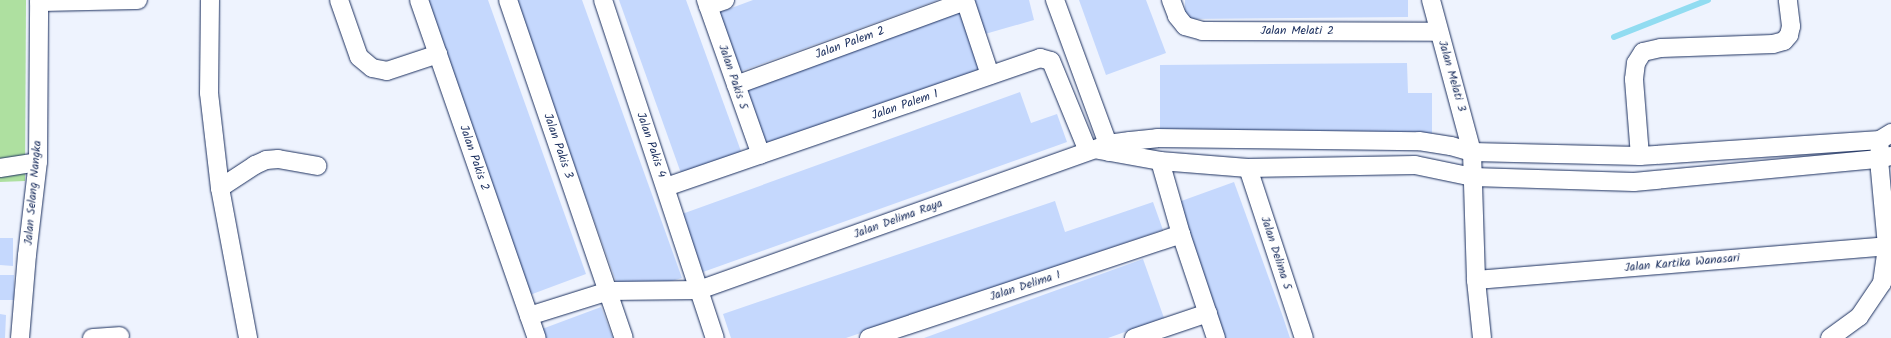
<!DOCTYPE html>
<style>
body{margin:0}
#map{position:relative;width:1891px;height:338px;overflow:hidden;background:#eef3fe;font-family:Kalam,sans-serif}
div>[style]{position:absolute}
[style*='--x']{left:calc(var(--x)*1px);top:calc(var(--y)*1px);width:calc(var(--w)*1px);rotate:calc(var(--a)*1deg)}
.green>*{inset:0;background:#aee0a0}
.stream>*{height:6px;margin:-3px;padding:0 3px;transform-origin:3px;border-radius:3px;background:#91dcf1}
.building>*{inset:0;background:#c5d8fd}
.roads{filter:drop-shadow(0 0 1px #1b2f5e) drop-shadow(0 0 1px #1b2f5e)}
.minor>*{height:18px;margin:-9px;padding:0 9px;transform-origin:9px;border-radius:9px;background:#fff}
span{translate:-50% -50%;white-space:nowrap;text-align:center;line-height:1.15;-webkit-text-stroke:3px #fff;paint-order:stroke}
.street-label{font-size:12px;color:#1b2f5e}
</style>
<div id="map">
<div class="green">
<i style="clip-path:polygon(0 0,26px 0,25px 181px,0 182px)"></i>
</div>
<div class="stream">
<i style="--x:1614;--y:37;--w:101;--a:-21.5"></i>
</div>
<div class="building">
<i style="clip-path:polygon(420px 0,488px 0,586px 274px,527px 296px)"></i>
<i style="clip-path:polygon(515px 0,582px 0,682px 278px,647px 288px,617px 284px)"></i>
<i style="clip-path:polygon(619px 0,686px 0,742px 154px,682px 176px)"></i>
<i style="clip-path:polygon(753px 0,938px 0,739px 72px,718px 13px)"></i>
<i style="clip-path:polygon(975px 0,1029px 0,1034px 20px,985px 34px)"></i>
<i style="clip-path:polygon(1079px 0,1146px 0,1166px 53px,1106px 75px)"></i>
<i style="clip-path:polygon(1185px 0,1408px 0,1408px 17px,1185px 19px)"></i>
<i style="clip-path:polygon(960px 10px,982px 69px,767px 146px,746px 87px)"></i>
<i style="clip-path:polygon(1407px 63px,1408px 93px,1432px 93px,1432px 134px,1160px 136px,1160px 65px)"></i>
<i style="clip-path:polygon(1020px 92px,1031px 123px,1057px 114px,1067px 142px,703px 272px,682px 214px)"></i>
<i style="clip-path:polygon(1234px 182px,1283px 317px,1290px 338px,1221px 338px,1173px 204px)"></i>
<i style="clip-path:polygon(1055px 201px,1065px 232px,1153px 202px,1163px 230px,846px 338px,731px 338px,723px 314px)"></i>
<i style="clip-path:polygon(0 238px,13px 238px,13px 266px,0 265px)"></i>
<i style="clip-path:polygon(1143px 259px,1164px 318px,1108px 338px,924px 338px)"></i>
<i style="clip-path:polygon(0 275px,14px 275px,14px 300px,0 300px)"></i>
<i style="clip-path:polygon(601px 307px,613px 338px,545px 338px,542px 329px)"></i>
<i style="clip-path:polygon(0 314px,6px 315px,5px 338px,0 338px)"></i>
</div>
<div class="roads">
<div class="minor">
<i style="--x:210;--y:0;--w:93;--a:90.6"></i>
<i style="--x:209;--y:93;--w:96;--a:83.4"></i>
<i style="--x:220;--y:188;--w:153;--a:79.4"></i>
<i style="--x:339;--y:0;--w:60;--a:70.7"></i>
<i style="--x:359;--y:57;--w:17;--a:40"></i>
<i style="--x:372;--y:68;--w:15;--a:11"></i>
<i style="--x:387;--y:71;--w:54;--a:-18.4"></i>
<i style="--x:419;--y:0;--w:358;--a:70.8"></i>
<i style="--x:508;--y:0;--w:357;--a:71.1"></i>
<i style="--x:603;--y:0;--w:356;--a:71.7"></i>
<i style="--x:706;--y:0;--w:164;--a:70.5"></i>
<i style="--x:965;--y:0;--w:79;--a:71.6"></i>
<i style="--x:1055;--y:0;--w:153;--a:69.8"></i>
<i style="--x:1108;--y:144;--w:8;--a:83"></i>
<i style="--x:1171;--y:0;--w:17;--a:69"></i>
<i style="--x:1177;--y:16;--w:13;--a:51"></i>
<i style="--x:1185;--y:26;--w:18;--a:16"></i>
<i style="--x:1202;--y:31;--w:237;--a:0.2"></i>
<i style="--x:1431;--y:0;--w:157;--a:74.9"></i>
<i style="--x:1472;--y:152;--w:128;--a:88.2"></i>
<i style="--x:1476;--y:280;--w:58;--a:84.1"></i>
<i style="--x:39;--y:2;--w:99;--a:-1.2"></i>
<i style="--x:708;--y:6;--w:18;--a:-19"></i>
<i style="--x:736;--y:85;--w:244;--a:-20.1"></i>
<i style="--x:1099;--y:150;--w:62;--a:10.2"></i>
<i style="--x:1160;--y:161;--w:88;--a:4.5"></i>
<i style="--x:1248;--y:168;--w:167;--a:-1"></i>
<i style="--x:1415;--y:165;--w:59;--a:11.7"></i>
<i style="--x:1473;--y:177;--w:161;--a:1.8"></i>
<i style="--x:1634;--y:182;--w:246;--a:-5.4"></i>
<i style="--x:1879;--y:159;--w:12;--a:-14"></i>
<i style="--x:1640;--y:156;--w:77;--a:-94.5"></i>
<i style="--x:1634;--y:79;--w:16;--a:-83"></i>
<i style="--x:1636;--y:63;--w:13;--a:-58"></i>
<i style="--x:1643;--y:52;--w:18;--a:-13"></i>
<i style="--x:1661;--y:48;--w:112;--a:-2"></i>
<i style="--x:1773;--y:44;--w:11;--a:-15"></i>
<i style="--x:1784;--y:41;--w:8;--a:-50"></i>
<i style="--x:1789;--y:35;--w:9;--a:-77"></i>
<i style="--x:1791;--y:26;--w:26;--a:-97"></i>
<i style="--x:1160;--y:161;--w:76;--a:74"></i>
<i style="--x:1181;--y:234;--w:110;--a:71.4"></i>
<i style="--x:0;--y:168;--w:38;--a:-9"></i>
<i style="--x:1248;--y:168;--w:179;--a:71.8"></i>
<i style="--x:666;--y:187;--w:396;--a:-19"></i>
<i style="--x:1040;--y:58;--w:11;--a:15"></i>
<i style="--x:1051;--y:61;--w:97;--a:67.7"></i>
<i style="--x:220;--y:188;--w:42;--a:-33.3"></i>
<i style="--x:255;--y:165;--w:12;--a:-24"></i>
<i style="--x:266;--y:160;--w:12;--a:-5"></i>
<i style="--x:278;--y:159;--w:40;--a:10"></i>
<i style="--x:1476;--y:280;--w:412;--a:-4.7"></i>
<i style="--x:529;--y:316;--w:84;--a:-17.4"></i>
<i style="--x:609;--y:291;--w:90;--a:-0.6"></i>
<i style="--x:699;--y:290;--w:434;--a:-19.6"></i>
<i style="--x:1108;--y:144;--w:22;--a:-8"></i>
<i style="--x:1130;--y:141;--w:27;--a:-6"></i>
<i style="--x:1157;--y:138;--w:262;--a:0.7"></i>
<i style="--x:1419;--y:141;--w:32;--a:9"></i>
<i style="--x:1451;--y:146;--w:22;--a:16"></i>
<i style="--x:1472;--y:152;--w:168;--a:1.4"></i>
<i style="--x:1640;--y:156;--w:241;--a:-3.8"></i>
<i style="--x:1880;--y:140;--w:13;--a:-32"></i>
<i style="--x:20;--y:338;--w:83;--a:-85.2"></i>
<i style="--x:27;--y:255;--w:94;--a:-83.3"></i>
<i style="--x:38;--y:162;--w:162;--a:-89.6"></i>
<i style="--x:92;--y:338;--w:28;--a:-4"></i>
<i style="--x:869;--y:338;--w:329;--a:-18.4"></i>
<i style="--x:1134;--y:338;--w:78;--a:-18.7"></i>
<i style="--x:1830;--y:338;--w:36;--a:-36"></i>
<i style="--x:1859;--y:317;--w:41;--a:-55.9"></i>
<i style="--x:1882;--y:283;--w:37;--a:-82"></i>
<i style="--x:1887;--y:246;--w:87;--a:-95.3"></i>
<i style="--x:1879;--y:159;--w:11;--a:-85"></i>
</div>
</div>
<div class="street-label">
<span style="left:1297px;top:31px">Jalan Melati 2</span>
<span style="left:850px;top:43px;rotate:-20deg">Jalan Palem 2</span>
<span style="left:1452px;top:76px;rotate:74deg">Jalan Melati 3</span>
<span style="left:733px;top:77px;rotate:71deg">Jalan Pakis 5</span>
<span style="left:905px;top:105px;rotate:-19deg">Jalan Palem 1</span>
<span style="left:651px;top:145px;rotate:71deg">Jalan Pakis 4</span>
<span style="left:558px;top:146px;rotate:71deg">Jalan Pakis 3</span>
<span style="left:474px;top:158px;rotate:71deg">Jalan Pakis 2</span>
<span style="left:33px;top:193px;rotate:-85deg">Jalan Selang Nangka</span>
<span style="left:898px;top:219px;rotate:-20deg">Jalan Delima Raya</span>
<span style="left:1276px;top:253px;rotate:72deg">Jalan Delima 5</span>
<span style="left:1682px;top:263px;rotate:-5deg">Jalan Kartika Wanasari</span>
<span style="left:1025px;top:286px;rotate:-18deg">Jalan Delima 1</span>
</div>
</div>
